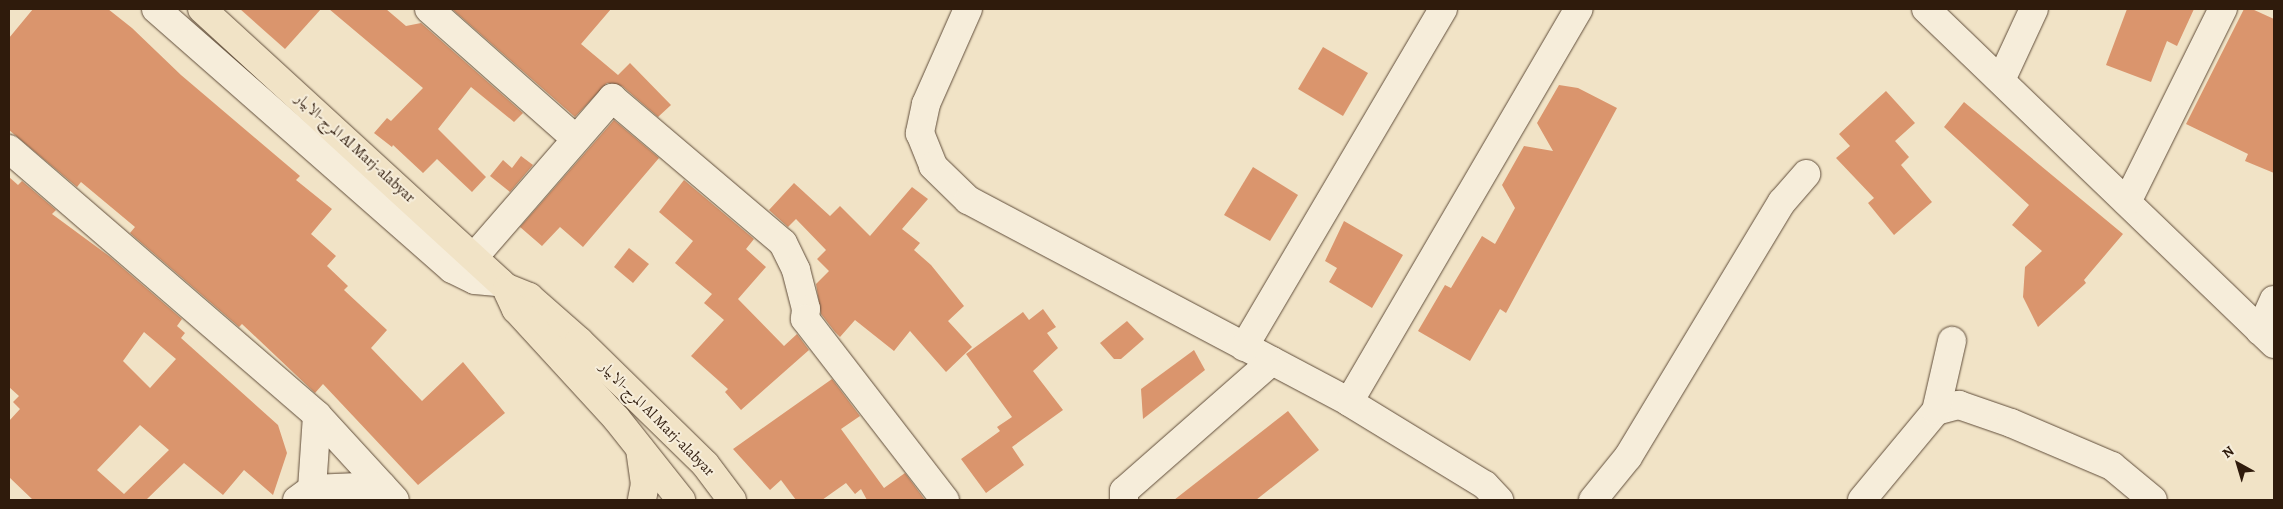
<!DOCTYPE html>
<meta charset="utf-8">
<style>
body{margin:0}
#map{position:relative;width:2283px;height:509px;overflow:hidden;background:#f1e3c6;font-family:Alegreya,Amiri,serif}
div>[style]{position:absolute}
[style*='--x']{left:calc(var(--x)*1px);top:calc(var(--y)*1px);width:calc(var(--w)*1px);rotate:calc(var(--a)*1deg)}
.building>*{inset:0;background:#da956d}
.roads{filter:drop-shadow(0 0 1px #604d3a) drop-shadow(0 0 1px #604d3a)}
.minor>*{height:28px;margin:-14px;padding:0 14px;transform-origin:14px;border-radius:14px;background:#f6edda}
.major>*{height:28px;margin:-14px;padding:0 14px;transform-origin:14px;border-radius:14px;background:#f1e3c6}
span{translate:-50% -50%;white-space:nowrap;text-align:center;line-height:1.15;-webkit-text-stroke:4px #f6edda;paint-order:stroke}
.street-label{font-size:15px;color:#2f1b0c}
.frame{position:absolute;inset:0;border:10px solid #2f1b0c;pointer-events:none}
.north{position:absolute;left:2213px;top:439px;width:50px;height:50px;-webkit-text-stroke:4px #f6edda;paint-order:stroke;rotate:321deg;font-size:14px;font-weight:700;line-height:20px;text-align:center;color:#2f1b0c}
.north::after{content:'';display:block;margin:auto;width:18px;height:22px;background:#2f1b0c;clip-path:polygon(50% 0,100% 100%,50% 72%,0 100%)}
</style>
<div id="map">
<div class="building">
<i style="clip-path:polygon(33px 9px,108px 9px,132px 28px,181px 75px,300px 176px,296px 180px,332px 209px,311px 234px,336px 256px,327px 266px,348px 286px,344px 290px,387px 330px,371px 348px,422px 401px,463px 362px,505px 413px,418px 485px,323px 384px,315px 393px,242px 324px,239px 327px,130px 233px,135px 227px,81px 182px,77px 187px,9px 130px,9px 38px)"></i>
<i style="clip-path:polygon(240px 9px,321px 9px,285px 49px)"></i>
<i style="clip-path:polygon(329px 9px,386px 9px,406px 26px,421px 23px,523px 113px,514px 122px,471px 87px,438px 129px,486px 177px,472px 192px,437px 159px,423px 173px,393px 145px,392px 147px,374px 133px,387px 118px,391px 121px,423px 88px)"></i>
<i style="clip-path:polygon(452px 9px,611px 9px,581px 44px,618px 75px,630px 63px,671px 105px,658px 117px,622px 86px,607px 83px,575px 117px)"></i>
<i style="clip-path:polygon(2127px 9px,2194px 9px,2177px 46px,2167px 41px,2151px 82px,2106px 65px)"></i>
<i style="clip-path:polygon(2244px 9px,2252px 9px,2274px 19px,2274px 173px,2245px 161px,2248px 154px,2186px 124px)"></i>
<i style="clip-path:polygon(1323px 47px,1368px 73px,1343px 116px,1298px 89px)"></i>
<i style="clip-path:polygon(1559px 85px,1578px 88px,1617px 108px,1506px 313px,1500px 309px,1470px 361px,1418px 331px,1445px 285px,1451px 288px,1482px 236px,1495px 244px,1515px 208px,1502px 185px,1524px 146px,1553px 151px,1537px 123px)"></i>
<i style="clip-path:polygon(1886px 91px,1915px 123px,1895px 141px,1909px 157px,1901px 165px,1932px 202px,1894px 235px,1868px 203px,1874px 198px,1836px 158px,1850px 146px,1839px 134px)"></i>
<i style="clip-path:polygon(1964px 102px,2123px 234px,2084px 280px,2086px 283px,2038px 327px,2023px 297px,2025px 267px,2042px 251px,2012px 225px,2029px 205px,1944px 127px)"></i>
<i style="clip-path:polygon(614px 120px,659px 158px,583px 247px,560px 227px,542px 246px,520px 227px)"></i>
<i style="clip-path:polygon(521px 156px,533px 165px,510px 192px,490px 176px,503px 160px,512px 168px)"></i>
<i style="clip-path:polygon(1253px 167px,1298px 195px,1270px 241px,1224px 215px)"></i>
<i style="clip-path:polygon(evenodd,9px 177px,18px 185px,22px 181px,56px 210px,52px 214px,109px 256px,182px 319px,177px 326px,185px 333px,181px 338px,278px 425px,287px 453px,273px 495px,244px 470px,223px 495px,184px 463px,146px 500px,33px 500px,9px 477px,9px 421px,20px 409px,13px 402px,19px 396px,9px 387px,9px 177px,144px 332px,176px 359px,150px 388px,123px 361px,144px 332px,9px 177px,140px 425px,169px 450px,124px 494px,97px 470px,140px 425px)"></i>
<i style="clip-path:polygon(684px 180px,754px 239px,746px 249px,766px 267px,738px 299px,784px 346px,797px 334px,809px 350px,741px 410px,725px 392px,728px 389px,691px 356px,724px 320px,704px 303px,712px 294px,675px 263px,693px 241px,659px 212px)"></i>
<i style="clip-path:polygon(794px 183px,830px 216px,840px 206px,870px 236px,912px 187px,928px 199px,902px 229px,920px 243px,914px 250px,931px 265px,964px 306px,948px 321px,972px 347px,946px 372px,910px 331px,894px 351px,855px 320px,840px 337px,835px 332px,821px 314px,816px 284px,829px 271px,817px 259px,826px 250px,796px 219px,788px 227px,769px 210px)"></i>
<i style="clip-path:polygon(1344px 221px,1403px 255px,1372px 308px,1329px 282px,1337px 268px,1325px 261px)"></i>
<i style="clip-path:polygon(629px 248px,649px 264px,633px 283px,614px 267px)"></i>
<i style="clip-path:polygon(1043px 309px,1056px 327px,1047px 333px,1058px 348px,1033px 371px,1063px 410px,1012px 447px,1024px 465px,986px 493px,961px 459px,1000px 431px,997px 427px,1012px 417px,966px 354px,1023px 312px,1029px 320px)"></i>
<i style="clip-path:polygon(1127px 321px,1144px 339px,1121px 359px,1114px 359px,1100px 343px)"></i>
<i style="clip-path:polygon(1194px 350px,1205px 370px,1143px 419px,1141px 389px)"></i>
<i style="clip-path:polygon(832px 379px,860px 416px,841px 429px,884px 488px,905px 473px,925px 500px,867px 500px,861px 489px,855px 494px,846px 483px,822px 500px,796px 500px,781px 480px,770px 490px,733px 449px)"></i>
<i style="clip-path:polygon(1288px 411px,1319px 450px,1256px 500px,1174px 500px)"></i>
</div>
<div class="roads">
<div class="minor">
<i style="--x:156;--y:9;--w:394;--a:41.3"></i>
<i style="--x:452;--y:269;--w:25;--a:26"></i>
<i style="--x:475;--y:280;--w:25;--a:5"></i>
<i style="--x:429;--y:9;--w:196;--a:41.5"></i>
<i style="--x:968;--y:9;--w:104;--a:113.9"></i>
<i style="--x:926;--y:104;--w:30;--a:102"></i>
<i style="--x:920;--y:133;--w:35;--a:68"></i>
<i style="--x:933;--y:166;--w:49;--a:44.2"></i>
<i style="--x:968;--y:200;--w:431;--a:27.9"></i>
<i style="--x:1349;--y:402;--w:159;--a:31.4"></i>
<i style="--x:1485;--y:485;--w:21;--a:47"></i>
<i style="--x:1926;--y:9;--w:483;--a:43.9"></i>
<i style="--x:2001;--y:80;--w:78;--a:-65.1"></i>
<i style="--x:9;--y:149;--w:407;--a:40.8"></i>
<i style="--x:317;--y:415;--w:115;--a:47.5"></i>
<i style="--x:2127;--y:202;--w:216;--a:-63.6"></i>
<i style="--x:474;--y:257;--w:211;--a:-49"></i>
<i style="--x:612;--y:98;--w:224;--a:40.3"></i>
<i style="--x:783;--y:243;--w:30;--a:64"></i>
<i style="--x:796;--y:270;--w:40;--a:75.6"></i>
<i style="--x:806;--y:309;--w:10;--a:96"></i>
<i style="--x:805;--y:319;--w:229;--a:52.3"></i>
<i style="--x:2260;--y:331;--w:34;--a:-66"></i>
<i style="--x:1244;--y:347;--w:392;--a:-59.5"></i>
<i style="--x:1349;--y:402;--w:455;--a:-59.7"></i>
<i style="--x:1936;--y:411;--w:24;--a:-15"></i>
<i style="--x:1959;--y:405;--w:55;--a:19.1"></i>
<i style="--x:2011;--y:423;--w:110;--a:23.1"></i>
<i style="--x:2112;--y:466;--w:53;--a:39.7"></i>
<i style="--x:312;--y:489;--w:70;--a:-2.5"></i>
<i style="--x:297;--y:500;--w:19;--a:-36"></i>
<i style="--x:312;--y:489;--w:74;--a:-86.1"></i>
<i style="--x:1124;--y:500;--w:9;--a:-90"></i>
<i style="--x:1124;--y:491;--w:197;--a:-41.3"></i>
<i style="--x:1593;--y:500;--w:55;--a:-50.9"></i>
<i style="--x:1628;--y:457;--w:298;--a:-58.9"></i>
<i style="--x:1782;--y:202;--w:37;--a:-49"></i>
<i style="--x:1862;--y:500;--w:116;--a:-50.3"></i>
<i style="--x:1936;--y:411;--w:72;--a:-77.1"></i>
</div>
<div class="major">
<i style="--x:202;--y:9;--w:413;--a:42.5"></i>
<i style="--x:507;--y:288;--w:24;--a:22"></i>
<i style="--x:529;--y:297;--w:67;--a:41.3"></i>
<i style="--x:579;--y:341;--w:176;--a:44.3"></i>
<i style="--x:705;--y:464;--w:45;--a:53.1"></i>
<i style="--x:508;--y:292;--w:19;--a:65"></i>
<i style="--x:516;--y:309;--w:148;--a:47.5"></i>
<i style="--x:616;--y:418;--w:105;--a:51.6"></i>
<i style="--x:640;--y:449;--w:35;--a:82"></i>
<i style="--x:645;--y:484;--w:16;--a:101"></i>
</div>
</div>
<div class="street-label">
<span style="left:355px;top:148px;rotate:42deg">المرج-الابيار Al Marj-alabyar</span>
<span style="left:657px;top:419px;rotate:45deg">المرج-الابيار Al Marj-alabyar</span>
</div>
<div class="frame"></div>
<div class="north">N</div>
</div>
